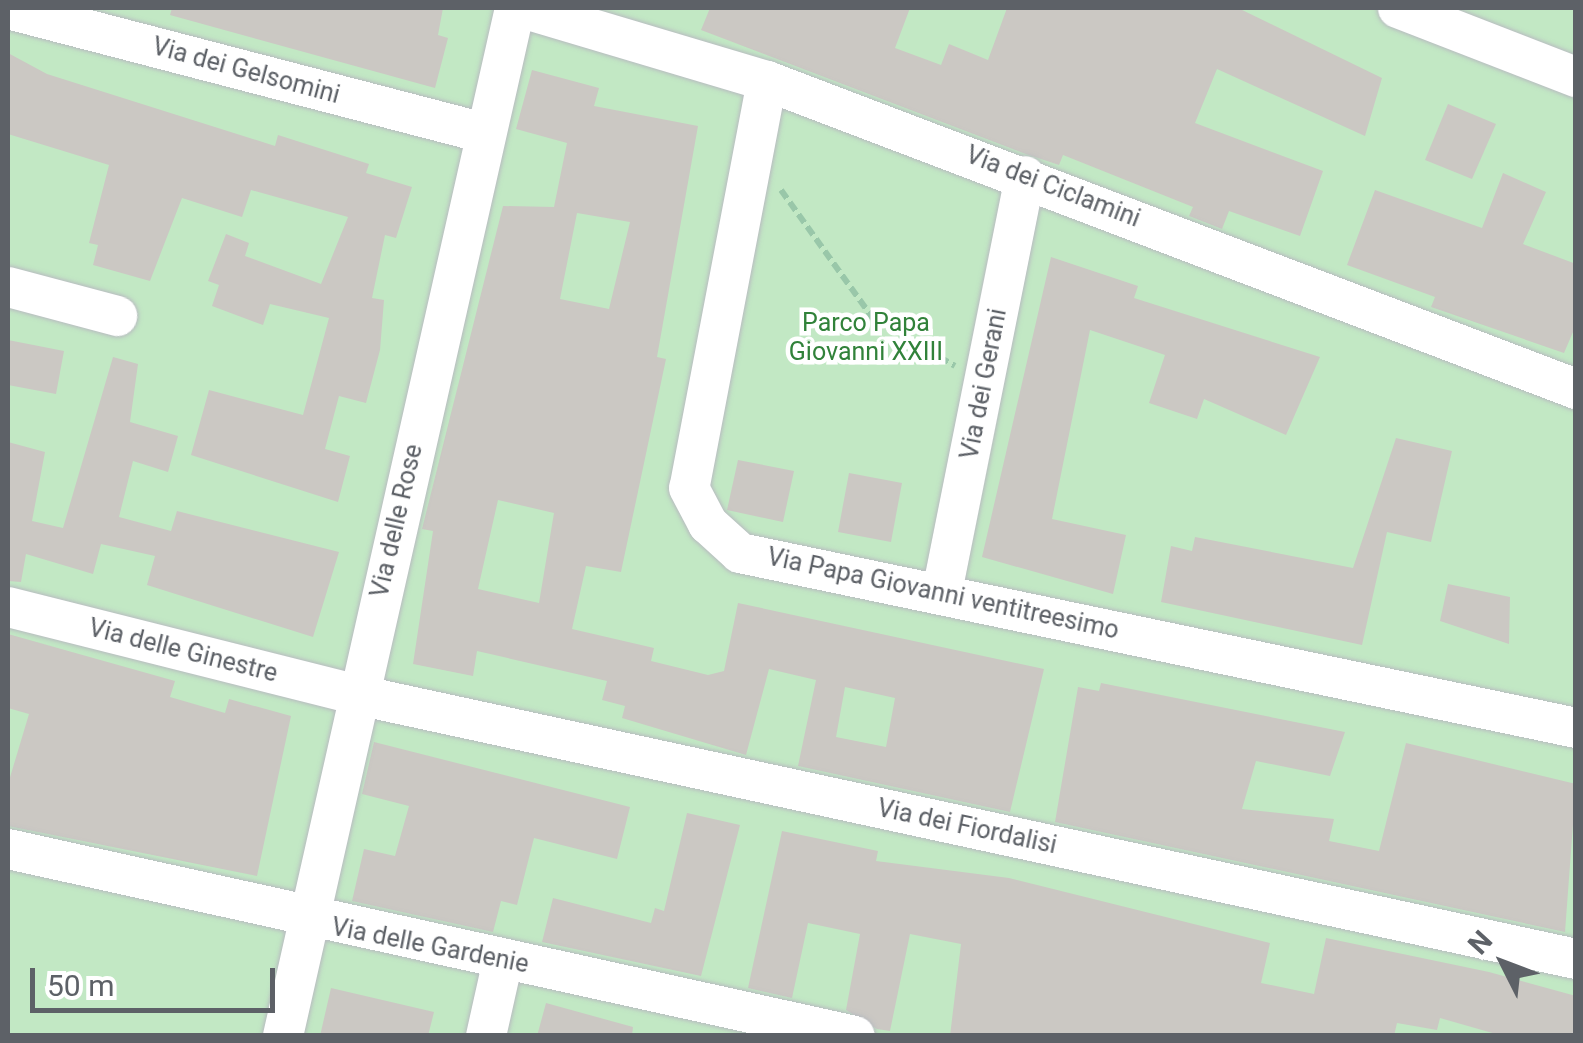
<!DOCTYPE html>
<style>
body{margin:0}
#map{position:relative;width:1583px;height:1043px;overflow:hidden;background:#f0eee6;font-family:Roboto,sans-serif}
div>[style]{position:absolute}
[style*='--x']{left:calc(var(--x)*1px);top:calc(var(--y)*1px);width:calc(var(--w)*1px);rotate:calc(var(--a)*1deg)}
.green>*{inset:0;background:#c2e8c4}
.building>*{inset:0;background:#cbc8c3}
.path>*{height:6px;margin-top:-3px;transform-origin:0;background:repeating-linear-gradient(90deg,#99c7a9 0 10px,transparent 0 15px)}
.roads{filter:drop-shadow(0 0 2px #b8bbc0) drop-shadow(0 0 2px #b8bbc0)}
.minor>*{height:40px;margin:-20px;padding:0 20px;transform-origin:20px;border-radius:20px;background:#fff}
span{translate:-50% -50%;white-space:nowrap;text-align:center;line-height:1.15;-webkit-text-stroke:9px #fff;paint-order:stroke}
.street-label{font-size:25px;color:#5d6167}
.park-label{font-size:25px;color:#31823a}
.frame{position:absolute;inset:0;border:10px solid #5d6167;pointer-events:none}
.north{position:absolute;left:1453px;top:913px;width:100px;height:100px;-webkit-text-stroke:8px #fff;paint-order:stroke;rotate:312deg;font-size:28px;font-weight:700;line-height:40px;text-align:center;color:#5d6167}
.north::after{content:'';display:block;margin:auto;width:35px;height:45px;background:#5d6167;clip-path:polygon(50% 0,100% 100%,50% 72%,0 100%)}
.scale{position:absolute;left:30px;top:968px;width:245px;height:45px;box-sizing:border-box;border:5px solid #5d6167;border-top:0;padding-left:12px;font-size:30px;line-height:35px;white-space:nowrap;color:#5d6167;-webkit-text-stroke:8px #fff;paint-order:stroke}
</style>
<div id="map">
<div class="green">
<i style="clip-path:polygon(8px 8px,1575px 8px,1575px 1035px,8px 1035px)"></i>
</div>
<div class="building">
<i style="clip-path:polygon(172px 8px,443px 8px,438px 35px,448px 38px,435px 88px,170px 15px)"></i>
<i style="clip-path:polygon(710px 8px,910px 8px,895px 48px,941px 65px,949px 44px,988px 60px,1007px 8px,1238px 8px,1382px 78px,1365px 136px,1217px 69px,1195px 123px,1323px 171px,1300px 236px,1229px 211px,1222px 229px,1189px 216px,1193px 207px,1063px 155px,1059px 165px,1023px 153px,701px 30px)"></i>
<i style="clip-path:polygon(8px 53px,47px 74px,275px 146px,278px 135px,369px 164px,366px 173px,412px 187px,396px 238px,385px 235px,372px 298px,384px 300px,380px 350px,366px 403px,339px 396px,325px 449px,350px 456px,338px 502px,191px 455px,209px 390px,303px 415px,329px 318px,270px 304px,263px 325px,212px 306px,219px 285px,208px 281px,226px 234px,249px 243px,245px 256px,321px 284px,348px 217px,251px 190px,242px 217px,182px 198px,150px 281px,93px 265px,98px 245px,89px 243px,109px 165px,8px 134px)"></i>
<i style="clip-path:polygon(evenodd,532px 70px,599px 88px,594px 106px,698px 126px,657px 357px,666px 359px,621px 572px,586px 566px,572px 629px,654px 648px,651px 661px,708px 675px,724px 671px,738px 603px,1044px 669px,1010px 812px,798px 766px,816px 680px,769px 669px,746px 755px,622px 718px,625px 706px,602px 700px,607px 681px,477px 651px,473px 676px,413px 664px,433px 531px,422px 529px,503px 206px,554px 207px,567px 143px,516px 129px,532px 70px,577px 213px,630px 222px,609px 309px,560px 299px,577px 213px,532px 70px,498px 500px,554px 513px,539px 603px,478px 589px,498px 500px,532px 70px,845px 687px,895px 698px,886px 747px,836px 737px,845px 687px)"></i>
<i style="clip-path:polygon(1448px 104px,1496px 124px,1472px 179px,1425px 160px)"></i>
<i style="clip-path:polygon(1503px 173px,1546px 192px,1523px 244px,1576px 264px,1576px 325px,1564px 353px,1431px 307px,1435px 297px,1347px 265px,1375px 190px,1482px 228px)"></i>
<i style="clip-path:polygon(1051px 257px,1138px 286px,1134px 298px,1320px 357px,1286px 435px,1204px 399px,1197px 419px,1149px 403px,1165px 355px,1090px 330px,1052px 519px,1126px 535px,1113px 594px,982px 557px)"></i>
<i style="clip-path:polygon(8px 340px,64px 351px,56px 394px,8px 385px)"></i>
<i style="clip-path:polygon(113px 357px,138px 364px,130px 422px,178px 436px,168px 472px,133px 461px,119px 517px,171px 531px,177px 511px,339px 552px,313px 637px,147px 585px,155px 556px,101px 544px,93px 574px,26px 554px,21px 582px,8px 581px,8px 442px,45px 452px,32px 521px,63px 528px)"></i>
<i style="clip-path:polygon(1396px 438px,1452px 451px,1431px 542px,1387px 532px,1362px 645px,1161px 602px,1171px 546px,1192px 551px,1195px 537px,1353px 568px)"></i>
<i style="clip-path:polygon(738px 460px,794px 471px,783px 522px,727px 510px)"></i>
<i style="clip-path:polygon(849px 473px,902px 483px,891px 542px,838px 532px)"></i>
<i style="clip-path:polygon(1448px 584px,1510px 597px,1509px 644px,1440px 621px)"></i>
<i style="clip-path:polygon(8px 634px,175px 681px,170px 697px,225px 713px,229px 699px,291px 716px,257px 876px,8px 826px,8px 784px,29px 714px,8px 708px)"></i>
<i style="clip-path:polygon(1101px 683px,1345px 732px,1330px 776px,1256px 761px,1242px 809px,1334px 819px,1329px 841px,1379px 851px,1406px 743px,1576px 784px,1565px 932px,1055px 822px,1078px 687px,1099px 691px)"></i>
<i style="clip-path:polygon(374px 742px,630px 807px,617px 859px,534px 838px,517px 905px,501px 901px,493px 932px,352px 901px,364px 849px,395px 856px,409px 806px,362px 794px)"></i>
<i style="clip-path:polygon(687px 813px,740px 825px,701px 976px,542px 942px,553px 898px,651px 923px,655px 908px,664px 911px)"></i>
<i style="clip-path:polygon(782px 831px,878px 851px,876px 861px,1009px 878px,1270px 943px,1261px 983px,1314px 994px,1326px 938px,1489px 972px,1576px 996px,1576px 1036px,1503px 1036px,1440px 1018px,1437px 1030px,1397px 1023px,1394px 1036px,950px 1036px,961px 944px,910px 934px,890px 1031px,877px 1029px,846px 1010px,860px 934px,808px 923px,792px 998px,748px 988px)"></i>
<i style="clip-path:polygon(331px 988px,434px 1012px,428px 1036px,320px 1036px)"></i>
<i style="clip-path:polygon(546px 1003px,633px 1027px,632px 1036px,537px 1036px)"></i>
</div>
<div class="path">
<i style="--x:781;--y:190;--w:160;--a:54.4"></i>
<i style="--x:874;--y:320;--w:93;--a:29.6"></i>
</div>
<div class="roads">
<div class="minor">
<i style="--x:522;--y:8;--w:256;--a:16.6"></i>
<i style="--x:767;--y:81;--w:866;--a:20.84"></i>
<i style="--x:1398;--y:8;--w:191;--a:21.2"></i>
<i style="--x:8;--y:9;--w:492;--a:14.6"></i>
<i style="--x:767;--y:81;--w:414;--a:100.8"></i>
<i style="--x:689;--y:488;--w:41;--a:62.2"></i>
<i style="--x:708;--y:524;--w:43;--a:42.2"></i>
<i style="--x:740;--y:553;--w:854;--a:11.82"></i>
<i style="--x:8;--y:287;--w:113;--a:14.9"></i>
<i style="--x:942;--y:592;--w:424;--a:-78.7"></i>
<i style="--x:8;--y:607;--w:361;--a:14.1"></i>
<i style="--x:358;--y:695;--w:1246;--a:12.23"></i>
<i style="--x:8;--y:849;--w:867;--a:12.45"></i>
<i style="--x:283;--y:1036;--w:1054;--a:-77.28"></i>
<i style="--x:486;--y:1036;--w:78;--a:-77.4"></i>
</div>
</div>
<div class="street-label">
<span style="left:246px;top:71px;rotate:15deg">Via dei Gelsomini</span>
<span style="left:1053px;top:187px;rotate:21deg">Via dei Ciclamini</span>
<span style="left:984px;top:384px;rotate:-79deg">Via dei Gerani</span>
<span style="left:397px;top:521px;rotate:-77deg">Via delle Rose</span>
<span style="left:943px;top:594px;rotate:12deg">Via Papa Giovanni ventitreesimo</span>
<span style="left:183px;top:651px;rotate:14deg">Via delle Ginestre</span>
<span style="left:967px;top:827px;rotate:12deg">Via dei Fiordalisi</span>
<span style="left:430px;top:946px;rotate:11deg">Via delle Gardenie</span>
</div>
<div class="park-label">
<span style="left:866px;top:338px">Parco Papa<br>Giovanni XXIII</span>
</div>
<div class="frame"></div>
<div class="north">N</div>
<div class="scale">50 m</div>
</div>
